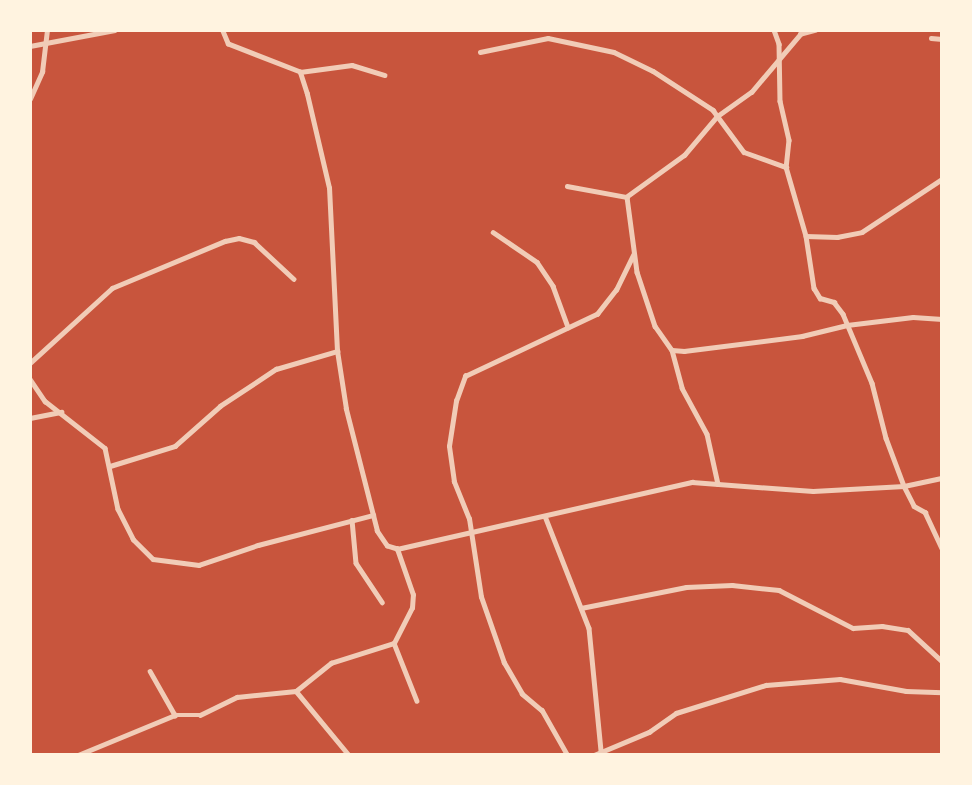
<!DOCTYPE html>
<style>
body{margin:0}
#map{position:relative;width:972px;height:785px;overflow:hidden;background:#c8553d;font-family:Lato,sans-serif}
div>[style]{position:absolute}
[style*='--x']{left:calc(var(--x)*1px);top:calc(var(--y)*1px);width:calc(var(--w)*1px);rotate:calc(var(--a)*1deg)}
.minor>*{height:4.5px;margin:-2.25px;padding:0 2.25px;transform-origin:2.25px;border-radius:2.25px;background:#f1ccb7}
span{translate:-50% -50%;white-space:nowrap;text-align:center;line-height:1.15;-webkit-text-stroke:5px #fff3e0;paint-order:stroke}
.frame{position:absolute;inset:0;border:32px solid #fff3e0;pointer-events:none}
</style>
<div id="map">
<div class="minor">
<i style="--x:774;--y:30;--w:15;--a:70"></i>
<i style="--x:779;--y:44;--w:57;--a:89"></i>
<i style="--x:780;--y:101;--w:40;--a:77"></i>
<i style="--x:789;--y:140;--w:27;--a:96"></i>
<i style="--x:786;--y:167;--w:72;--a:73.8"></i>
<i style="--x:806;--y:236;--w:53;--a:81.3"></i>
<i style="--x:814;--y:288;--w:12;--a:59"></i>
<i style="--x:820;--y:298;--w:15;--a:16"></i>
<i style="--x:834;--y:302;--w:15;--a:53"></i>
<i style="--x:843;--y:314;--w:75;--a:67.2"></i>
<i style="--x:872;--y:383;--w:57;--a:75.7"></i>
<i style="--x:886;--y:438;--w:51;--a:69.4"></i>
<i style="--x:904;--y:486;--w:22;--a:63"></i>
<i style="--x:914;--y:506;--w:13;--a:29"></i>
<i style="--x:925;--y:512;--w:40;--a:65"></i>
<i style="--x:816;--y:30;--w:16;--a:165"></i>
<i style="--x:801;--y:34;--w:76;--a:130.2"></i>
<i style="--x:752;--y:92;--w:43;--a:144.5"></i>
<i style="--x:717;--y:117;--w:50;--a:130.1"></i>
<i style="--x:685;--y:155;--w:72;--a:144.1"></i>
<i style="--x:627;--y:197;--w:76;--a:82.4"></i>
<i style="--x:637;--y:272;--w:57;--a:71.6"></i>
<i style="--x:655;--y:326;--w:29;--a:55"></i>
<i style="--x:672;--y:350;--w:12;--a:5"></i>
<i style="--x:684;--y:351;--w:119;--a:-7.2"></i>
<i style="--x:802;--y:336;--w:46;--a:-13.7"></i>
<i style="--x:847;--y:325;--w:66;--a:-6.9"></i>
<i style="--x:913;--y:317;--w:29;--a:4"></i>
<i style="--x:931;--y:38;--w:11;--a:5"></i>
<i style="--x:30;--y:46;--w:86;--a:-10.7"></i>
<i style="--x:480;--y:52;--w:69;--a:-11.6"></i>
<i style="--x:548;--y:38;--w:67;--a:12"></i>
<i style="--x:614;--y:52;--w:43;--a:26"></i>
<i style="--x:653;--y:71;--w:72;--a:33"></i>
<i style="--x:713;--y:110;--w:52;--a:53.6"></i>
<i style="--x:744;--y:152;--w:45;--a:19.7"></i>
<i style="--x:300;--y:72;--w:52;--a:-7.7"></i>
<i style="--x:352;--y:65;--w:34;--a:17"></i>
<i style="--x:30;--y:99;--w:30;--a:-66"></i>
<i style="--x:42;--y:72;--w:42;--a:-83.2"></i>
<i style="--x:567;--y:186;--w:61;--a:10.4"></i>
<i style="--x:493;--y:232;--w:53;--a:34.3"></i>
<i style="--x:537;--y:262;--w:29;--a:56"></i>
<i style="--x:553;--y:286;--w:44;--a:69.9"></i>
<i style="--x:806;--y:236;--w:31;--a:2"></i>
<i style="--x:837;--y:237;--w:25;--a:-11"></i>
<i style="--x:862;--y:232;--w:96;--a:-33.5"></i>
<i style="--x:672;--y:350;--w:39;--a:75"></i>
<i style="--x:682;--y:388;--w:52;--a:61.5"></i>
<i style="--x:707;--y:434;--w:51;--a:77.6"></i>
<i style="--x:30;--y:363;--w:111;--a:-42.4"></i>
<i style="--x:112;--y:288;--w:122;--a:-22.6"></i>
<i style="--x:225;--y:241;--w:14;--a:-12"></i>
<i style="--x:239;--y:238;--w:16;--a:15"></i>
<i style="--x:254;--y:242;--w:54;--a:42.8"></i>
<i style="--x:30;--y:379;--w:27;--a:56"></i>
<i style="--x:45;--y:401;--w:76;--a:38.1"></i>
<i style="--x:105;--y:448;--w:62;--a:78"></i>
<i style="--x:118;--y:509;--w:34;--a:63"></i>
<i style="--x:133;--y:539;--w:28;--a:45"></i>
<i style="--x:153;--y:559;--w:46;--a:7.4"></i>
<i style="--x:199;--y:565;--w:62;--a:-18.7"></i>
<i style="--x:258;--y:545;--w:119;--a:-14.6"></i>
<i style="--x:30;--y:418;--w:32;--a:-11"></i>
<i style="--x:110;--y:466;--w:68;--a:-17.1"></i>
<i style="--x:175;--y:446;--w:60;--a:-41.6"></i>
<i style="--x:220;--y:406;--w:67;--a:-33.5"></i>
<i style="--x:276;--y:369;--w:64;--a:-16.4"></i>
<i style="--x:545;--y:516;--w:120;--a:68.6"></i>
<i style="--x:589;--y:628;--w:123;--a:84.4"></i>
<i style="--x:352;--y:520;--w:43;--a:84.7"></i>
<i style="--x:356;--y:563;--w:47;--a:56.3"></i>
<i style="--x:397;--y:549;--w:303;--a:-12.8"></i>
<i style="--x:692;--y:482;--w:121;--a:4.3"></i>
<i style="--x:813;--y:491;--w:91;--a:-3.1"></i>
<i style="--x:904;--y:486;--w:39;--a:-12"></i>
<i style="--x:581;--y:608;--w:107;--a:-11.3"></i>
<i style="--x:686;--y:587;--w:46;--a:-2.5"></i>
<i style="--x:732;--y:585;--w:47;--a:6.1"></i>
<i style="--x:779;--y:590;--w:83;--a:27.2"></i>
<i style="--x:853;--y:628;--w:29;--a:-4"></i>
<i style="--x:882;--y:626;--w:26;--a:9"></i>
<i style="--x:908;--y:630;--w:46;--a:42.4"></i>
<i style="--x:394;--y:643;--w:62;--a:68.4"></i>
<i style="--x:150;--y:671;--w:51;--a:60.4"></i>
<i style="--x:175;--y:715;--w:25;--a:0"></i>
<i style="--x:200;--y:715;--w:41;--a:-25.9"></i>
<i style="--x:237;--y:697;--w:59;--a:-5.8"></i>
<i style="--x:296;--y:691;--w:45;--a:-38.7"></i>
<i style="--x:331;--y:663;--w:66;--a:-17.6"></i>
<i style="--x:394;--y:643;--w:39;--a:-63"></i>
<i style="--x:412;--y:608;--w:13;--a:-86"></i>
<i style="--x:413;--y:595;--w:49;--a:-109.2"></i>
<i style="--x:397;--y:549;--w:10;--a:-163"></i>
<i style="--x:387;--y:546;--w:18;--a:-124"></i>
<i style="--x:377;--y:531;--w:126;--a:-104.3"></i>
<i style="--x:346;--y:409;--w:59;--a:-98.8"></i>
<i style="--x:337;--y:351;--w:163;--a:-92.8"></i>
<i style="--x:329;--y:188;--w:97;--a:-103.2"></i>
<i style="--x:307;--y:94;--w:23;--a:-108"></i>
<i style="--x:300;--y:72;--w:77;--a:-158.7"></i>
<i style="--x:228;--y:44;--w:15;--a:-113"></i>
<i style="--x:296;--y:691;--w:83;--a:50.4"></i>
<i style="--x:78;--y:755;--w:105;--a:-22.4"></i>
<i style="--x:567;--y:755;--w:51;--a:-119.6"></i>
<i style="--x:542;--y:711;--w:26;--a:-140"></i>
<i style="--x:522;--y:694;--w:36;--a:-120"></i>
<i style="--x:504;--y:663;--w:70;--a:-109.2"></i>
<i style="--x:481;--y:597;--w:79;--a:-98.7"></i>
<i style="--x:469;--y:519;--w:40;--a:-112"></i>
<i style="--x:454;--y:482;--w:36;--a:-98"></i>
<i style="--x:449;--y:446;--w:46;--a:-81.2"></i>
<i style="--x:456;--y:401;--w:27;--a:-70"></i>
<i style="--x:465;--y:376;--w:146;--a:-25.2"></i>
<i style="--x:597;--y:314;--w:31;--a:-52"></i>
<i style="--x:616;--y:290;--w:39;--a:-64"></i>
<i style="--x:594;--y:755;--w:60;--a:-22.7"></i>
<i style="--x:649;--y:732;--w:33;--a:-35"></i>
<i style="--x:676;--y:713;--w:94;--a:-17.3"></i>
<i style="--x:766;--y:685;--w:74;--a:-4.6"></i>
<i style="--x:840;--y:679;--w:67;--a:10.3"></i>
<i style="--x:906;--y:691;--w:36;--a:2"></i>
</div>
<div class="frame"></div>
</div>
